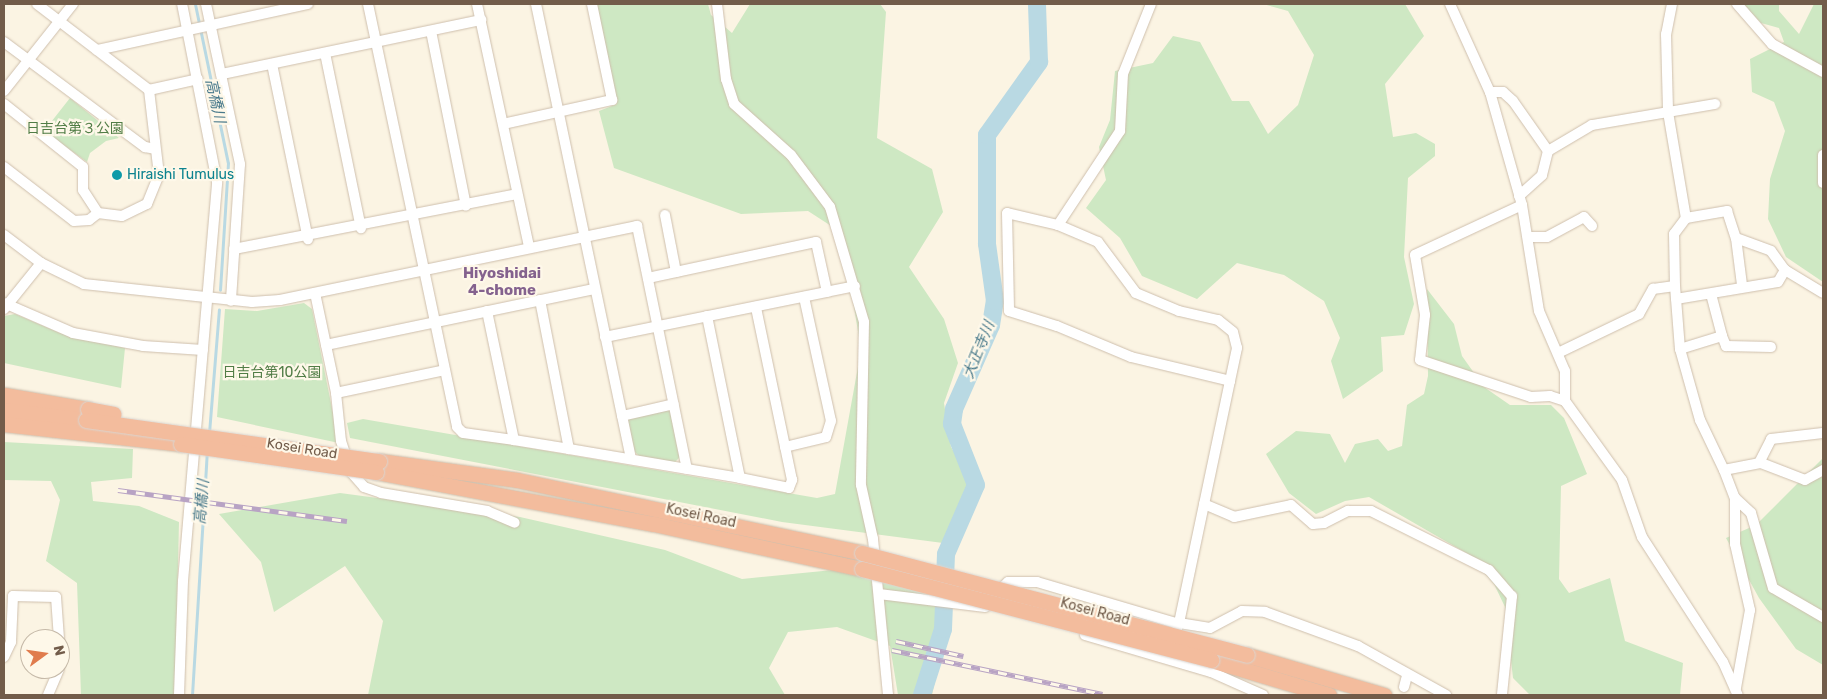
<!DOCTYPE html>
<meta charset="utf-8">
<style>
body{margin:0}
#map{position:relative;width:1827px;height:699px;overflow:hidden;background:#fbf4e3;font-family:Rubik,"Noto Sans JP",sans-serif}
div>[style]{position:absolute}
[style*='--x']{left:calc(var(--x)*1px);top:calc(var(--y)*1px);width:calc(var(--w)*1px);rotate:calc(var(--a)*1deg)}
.green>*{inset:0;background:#cee8c3}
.stream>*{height:3px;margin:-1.5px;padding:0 1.5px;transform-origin:1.5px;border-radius:1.5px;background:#b9d9e3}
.river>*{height:18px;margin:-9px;padding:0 9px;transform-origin:9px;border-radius:9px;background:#b9d9e3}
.roads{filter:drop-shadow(0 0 1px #cebfad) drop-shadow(0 0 1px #cebfad)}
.minor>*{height:10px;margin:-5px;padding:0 5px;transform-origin:5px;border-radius:5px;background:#fff}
.highway>*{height:15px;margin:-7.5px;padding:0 7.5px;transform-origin:7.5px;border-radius:7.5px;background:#f3bc9d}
.rail>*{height:5px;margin-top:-2.5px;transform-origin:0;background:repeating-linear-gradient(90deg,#fef8e9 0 9px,#b8a3c4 0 18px);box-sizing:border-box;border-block:1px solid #b8a3c4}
.bridges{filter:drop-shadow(0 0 1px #dad5d0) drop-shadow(0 0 1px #dad5d0)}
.highway-bridge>*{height:15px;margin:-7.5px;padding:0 7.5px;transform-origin:7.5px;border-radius:7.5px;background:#f3bc9d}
.dots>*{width:14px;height:14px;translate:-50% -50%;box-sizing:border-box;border:2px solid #fef8e9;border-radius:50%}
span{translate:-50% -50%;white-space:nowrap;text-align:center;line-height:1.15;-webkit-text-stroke:4.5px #fef8e9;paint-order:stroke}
.park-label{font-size:14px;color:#517d46}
.culture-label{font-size:14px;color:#0d838f}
.left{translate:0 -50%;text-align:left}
.street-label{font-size:14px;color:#725c4a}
.water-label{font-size:15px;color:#48798b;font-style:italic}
.neighbourhood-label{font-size:15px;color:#84628e;font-weight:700}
.frame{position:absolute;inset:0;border:5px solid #725c4a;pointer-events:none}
.north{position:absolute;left:20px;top:629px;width:50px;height:50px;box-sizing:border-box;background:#fef8e9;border:1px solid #c6baa9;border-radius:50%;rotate:76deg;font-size:14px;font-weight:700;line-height:20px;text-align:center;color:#725c4a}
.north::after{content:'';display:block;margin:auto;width:18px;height:22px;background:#e07c4d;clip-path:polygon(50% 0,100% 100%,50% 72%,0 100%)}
</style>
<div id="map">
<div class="green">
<i style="clip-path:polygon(597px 4px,708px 4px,711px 15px,732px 33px,750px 4px,880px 4px,886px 12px,877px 138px,932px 169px,943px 212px,909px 267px,944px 319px,958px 363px,944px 403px,951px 447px,971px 480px,943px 543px,782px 522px,350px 438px,347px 423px,363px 419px,817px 498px,835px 494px,861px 350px,842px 233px,808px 211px,741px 214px,614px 168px,599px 111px,617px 104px)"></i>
<i style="clip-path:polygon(1263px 4px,1405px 4px,1424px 36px,1385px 84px,1393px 137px,1416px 133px,1435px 144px,1435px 156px,1408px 178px,1404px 257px,1414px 304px,1404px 335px,1381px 337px,1383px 371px,1343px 399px,1331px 361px,1340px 338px,1324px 301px,1284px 275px,1237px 263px,1197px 299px,1142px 276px,1120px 238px,1086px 208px,1106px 180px,1099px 147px,1110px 120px,1115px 71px,1153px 63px,1173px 36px,1200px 42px,1232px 101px,1249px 101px,1268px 134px,1298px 105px,1314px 55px,1288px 11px)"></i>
<i style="clip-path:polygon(1743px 4px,1779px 4px,1779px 11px,1799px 34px,1814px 4px,1823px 4px,1823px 282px,1786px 257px,1768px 219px,1770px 179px,1785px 131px,1774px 102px,1752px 92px,1750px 59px,1784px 42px,1779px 28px,1761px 23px)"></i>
<i style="clip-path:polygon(70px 98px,119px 138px,106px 141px,90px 153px,87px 162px,44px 131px)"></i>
<i style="clip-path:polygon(1427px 289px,1454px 324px,1462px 356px,1484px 387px,1510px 405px,1551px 405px,1564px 418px,1587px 474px,1561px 486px,1559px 579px,1569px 593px,1610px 578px,1625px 641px,1683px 663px,1680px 695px,1530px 695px,1513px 678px,1505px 607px,1494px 584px,1468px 554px,1369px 497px,1345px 501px,1316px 514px,1289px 493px,1266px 454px,1296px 431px,1330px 434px,1345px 463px,1355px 444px,1378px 439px,1388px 451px,1402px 446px,1407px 405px,1424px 394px,1428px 376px)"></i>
<i style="clip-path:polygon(304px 303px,312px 309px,339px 443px,217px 417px,225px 309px,257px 311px)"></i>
<i style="clip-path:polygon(15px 314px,60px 333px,125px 348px,121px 388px,4px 363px,4px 316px)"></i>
<i style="clip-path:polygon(670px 409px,681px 456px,674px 463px,640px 457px,634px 451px,627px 419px)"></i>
<i style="clip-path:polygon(4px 442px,133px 449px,132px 478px,91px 482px,93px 501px,139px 506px,179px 522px,175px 695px,81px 695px,77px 583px,46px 561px,60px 500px,51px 481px,4px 480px)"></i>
<i style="clip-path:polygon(1823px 458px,1823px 665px,1796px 649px,1759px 598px,1726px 538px,1756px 525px)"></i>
<i style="clip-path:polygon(340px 493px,520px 517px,665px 550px,742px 579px,833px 570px,953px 600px,932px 695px,898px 695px,890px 646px,837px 627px,788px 632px,769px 668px,785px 695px,368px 695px,383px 621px,345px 566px,274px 612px,261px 562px,219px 514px)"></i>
</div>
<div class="stream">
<i style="--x:195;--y:4;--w:162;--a:78.3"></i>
<i style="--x:228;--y:163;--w:127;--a:93.6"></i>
<i style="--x:209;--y:433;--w:124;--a:-85.4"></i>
<i style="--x:192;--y:695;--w:244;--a:-86.5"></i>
</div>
<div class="river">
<i style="--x:922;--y:695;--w:69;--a:-72.3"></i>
<i style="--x:943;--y:629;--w:75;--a:-87.7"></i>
<i style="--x:946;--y:554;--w:75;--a:-66.5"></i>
<i style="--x:976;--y:485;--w:66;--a:-111.5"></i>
<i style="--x:952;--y:424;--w:15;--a:-82"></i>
<i style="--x:954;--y:409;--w:92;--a:-66.2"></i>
<i style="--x:991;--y:325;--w:24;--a:-81"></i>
<i style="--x:995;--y:301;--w:58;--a:-98"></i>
<i style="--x:987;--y:244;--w:109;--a:-90"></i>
<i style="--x:987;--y:135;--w:90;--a:-54.5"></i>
<i style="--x:1039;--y:62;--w:58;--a:-92"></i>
</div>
<div class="roads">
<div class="minor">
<i style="--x:206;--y:4;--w:164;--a:78"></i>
<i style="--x:240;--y:164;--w:137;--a:93.8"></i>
<i style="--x:368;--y:4;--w:432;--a:78.1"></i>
<i style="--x:457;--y:427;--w:8;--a:45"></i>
<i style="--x:463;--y:433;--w:51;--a:7.8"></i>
<i style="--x:477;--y:4;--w:249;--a:77.9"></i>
<i style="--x:536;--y:4;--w:464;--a:78.2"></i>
<i style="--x:717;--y:4;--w:76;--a:83.2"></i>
<i style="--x:726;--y:79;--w:26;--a:72"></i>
<i style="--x:734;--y:104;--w:76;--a:41.8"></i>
<i style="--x:791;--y:155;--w:65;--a:53.1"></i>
<i style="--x:830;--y:207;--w:120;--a:73.5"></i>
<i style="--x:864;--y:322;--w:163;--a:91.1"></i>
<i style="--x:861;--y:485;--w:55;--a:77.5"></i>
<i style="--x:873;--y:539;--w:157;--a:84.5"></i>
<i style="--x:1450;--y:4;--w:97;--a:65.6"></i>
<i style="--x:1490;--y:92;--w:117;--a:74.2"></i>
<i style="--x:1522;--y:205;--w:107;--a:80.9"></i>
<i style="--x:1539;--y:311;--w:65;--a:66.6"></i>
<i style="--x:1565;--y:371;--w:30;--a:90"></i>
<i style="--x:1565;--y:401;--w:97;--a:54.2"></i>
<i style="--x:1622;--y:480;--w:60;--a:70.7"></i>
<i style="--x:1642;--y:537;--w:149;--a:57.1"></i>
<i style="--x:1723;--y:662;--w:36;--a:66"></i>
<i style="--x:1672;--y:4;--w:31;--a:101"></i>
<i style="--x:1666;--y:34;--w:78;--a:88.5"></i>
<i style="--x:1668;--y:112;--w:108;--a:80.4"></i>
<i style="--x:1686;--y:218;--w:20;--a:127"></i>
<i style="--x:1674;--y:234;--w:52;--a:88.9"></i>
<i style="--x:1675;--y:286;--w:63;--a:85.5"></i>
<i style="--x:1680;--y:349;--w:74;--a:74.3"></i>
<i style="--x:1700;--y:420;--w:55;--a:64.4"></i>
<i style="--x:1724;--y:470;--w:38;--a:-11"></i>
<i style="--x:1761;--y:463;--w:47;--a:21.1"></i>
<i style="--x:1805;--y:480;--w:21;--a:-29"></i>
<i style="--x:1737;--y:4;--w:53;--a:48.8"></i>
<i style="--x:1772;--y:44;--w:58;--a:28.8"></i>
<i style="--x:431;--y:31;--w:178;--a:78.7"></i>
<i style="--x:4;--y:42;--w:176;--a:36.7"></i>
<i style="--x:145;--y:147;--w:10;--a:11"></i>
<i style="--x:97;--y:50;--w:216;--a:-12.3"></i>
<i style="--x:325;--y:53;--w:179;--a:78.4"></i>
<i style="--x:272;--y:64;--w:179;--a:78.4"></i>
<i style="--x:222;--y:74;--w:265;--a:-11.8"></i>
<i style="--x:149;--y:90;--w:50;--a:-12.7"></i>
<i style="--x:4;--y:91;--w:111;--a:-51.6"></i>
<i style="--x:1490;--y:92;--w:13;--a:0"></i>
<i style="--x:1503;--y:92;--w:13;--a:42"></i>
<i style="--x:1513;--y:101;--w:61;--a:55"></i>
<i style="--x:4;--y:104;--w:101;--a:38.6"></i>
<i style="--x:83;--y:167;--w:23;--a:90"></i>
<i style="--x:83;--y:190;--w:27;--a:57"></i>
<i style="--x:98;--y:213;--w:24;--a:7"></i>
<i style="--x:122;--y:216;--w:28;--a:-26"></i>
<i style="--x:147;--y:204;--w:31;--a:-68"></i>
<i style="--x:159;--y:175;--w:86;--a:-96.7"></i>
<i style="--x:149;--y:90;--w:141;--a:-142.5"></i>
<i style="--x:503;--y:124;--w:112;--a:-12.4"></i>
<i style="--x:612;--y:100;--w:98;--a:-101.8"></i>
<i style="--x:1823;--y:155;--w:28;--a:90"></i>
<i style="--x:4;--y:167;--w:88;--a:37.6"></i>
<i style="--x:74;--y:221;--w:15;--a:-4"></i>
<i style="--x:89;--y:220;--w:11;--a:-38"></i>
<i style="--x:1519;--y:196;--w:31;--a:-42"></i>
<i style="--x:1542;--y:175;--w:25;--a:-76"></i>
<i style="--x:1548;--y:151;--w:51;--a:-30.6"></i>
<i style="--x:1592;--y:125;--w:125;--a:-9.7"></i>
<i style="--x:1522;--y:205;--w:118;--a:155"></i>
<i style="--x:1415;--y:255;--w:61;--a:80.5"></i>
<i style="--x:1425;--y:315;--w:45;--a:96.3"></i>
<i style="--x:1420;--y:360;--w:117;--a:18.4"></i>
<i style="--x:1531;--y:397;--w:19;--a:-3"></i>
<i style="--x:1550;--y:396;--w:16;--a:18"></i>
<i style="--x:665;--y:215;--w:58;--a:79.1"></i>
<i style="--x:1686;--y:218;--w:42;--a:-9.7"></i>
<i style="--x:1727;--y:211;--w:28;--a:72"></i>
<i style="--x:1736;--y:238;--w:37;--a:20"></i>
<i style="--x:1771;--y:251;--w:24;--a:54"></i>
<i style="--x:1785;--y:270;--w:44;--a:31.2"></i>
<i style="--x:1058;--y:225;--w:113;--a:-56.6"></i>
<i style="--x:1120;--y:131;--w:57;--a:-87"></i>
<i style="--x:1123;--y:74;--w:75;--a:-68.2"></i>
<i style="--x:4;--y:235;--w:46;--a:37.1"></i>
<i style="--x:41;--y:263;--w:48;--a:26"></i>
<i style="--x:84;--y:284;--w:169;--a:6.1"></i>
<i style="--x:252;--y:302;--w:28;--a:-4"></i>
<i style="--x:280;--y:300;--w:365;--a:-11.7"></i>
<i style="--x:637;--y:226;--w:248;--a:78.4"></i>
<i style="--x:1528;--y:237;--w:19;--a:0"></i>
<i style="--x:1547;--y:237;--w:42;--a:-28.4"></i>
<i style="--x:1584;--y:217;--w:12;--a:48"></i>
<i style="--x:1736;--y:238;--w:47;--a:82.7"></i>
<i style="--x:234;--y:249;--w:288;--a:-11"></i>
<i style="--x:648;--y:278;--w:172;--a:-12.1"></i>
<i style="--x:816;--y:242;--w:51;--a:77.6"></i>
<i style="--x:315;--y:293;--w:102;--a:78.1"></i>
<i style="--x:336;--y:393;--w:48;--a:84.1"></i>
<i style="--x:341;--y:441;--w:33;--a:72"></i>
<i style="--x:351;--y:472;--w:20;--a:49"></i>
<i style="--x:364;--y:487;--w:18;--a:19"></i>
<i style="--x:381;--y:493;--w:108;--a:9.6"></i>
<i style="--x:487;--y:511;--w:30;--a:23"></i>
<i style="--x:1711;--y:294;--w:43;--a:75.3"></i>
<i style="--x:1676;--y:299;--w:103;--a:-9.5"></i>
<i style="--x:1778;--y:282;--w:14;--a:-60"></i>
<i style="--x:540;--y:300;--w:152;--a:79"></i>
<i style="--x:569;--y:449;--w:173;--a:9.6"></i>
<i style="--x:4;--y:303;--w:75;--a:23.5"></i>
<i style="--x:73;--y:333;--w:71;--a:10.5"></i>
<i style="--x:143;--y:346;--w:60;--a:3.8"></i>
<i style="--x:4;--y:309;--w:59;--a:-51.2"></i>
<i style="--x:487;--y:311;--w:132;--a:78.2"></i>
<i style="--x:514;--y:440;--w:56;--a:9.3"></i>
<i style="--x:707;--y:316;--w:165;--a:78.5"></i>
<i style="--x:740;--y:478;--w:50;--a:11.5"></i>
<i style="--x:789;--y:488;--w:9;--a:-69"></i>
<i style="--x:792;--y:480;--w:177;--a:-101.8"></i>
<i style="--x:605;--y:337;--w:255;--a:-11.5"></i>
<i style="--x:326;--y:345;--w:275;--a:-11.8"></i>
<i style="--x:1680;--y:349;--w:44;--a:-17.2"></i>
<i style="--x:1722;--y:336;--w:11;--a:68"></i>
<i style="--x:1726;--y:346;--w:45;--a:1.3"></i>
<i style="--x:1558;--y:353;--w:90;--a:-25.7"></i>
<i style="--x:1639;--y:314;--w:29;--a:-61"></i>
<i style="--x:1653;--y:289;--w:22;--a:-8"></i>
<i style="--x:336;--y:393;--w:111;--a:-11.9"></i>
<i style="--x:622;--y:416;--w:53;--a:-13"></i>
<i style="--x:785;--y:447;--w:42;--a:-13.7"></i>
<i style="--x:826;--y:437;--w:17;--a:-73"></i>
<i style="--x:831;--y:421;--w:127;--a:-102.3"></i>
<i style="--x:1759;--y:463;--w:27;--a:-63"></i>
<i style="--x:1771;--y:439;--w:52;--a:-6.6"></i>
<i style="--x:1724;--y:470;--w:30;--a:69"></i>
<i style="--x:1735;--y:498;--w:46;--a:90"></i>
<i style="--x:1735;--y:544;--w:68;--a:77.2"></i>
<i style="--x:1750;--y:610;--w:79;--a:100.2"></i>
<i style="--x:1735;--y:498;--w:22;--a:43"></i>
<i style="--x:1751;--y:513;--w:78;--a:73.7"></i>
<i style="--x:1773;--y:588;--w:58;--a:30.1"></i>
<i style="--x:1204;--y:504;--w:33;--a:23"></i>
<i style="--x:1234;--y:517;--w:58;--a:-11.9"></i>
<i style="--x:1291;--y:505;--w:29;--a:41"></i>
<i style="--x:1313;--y:524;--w:11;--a:-5"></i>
<i style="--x:1324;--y:523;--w:27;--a:-27"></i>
<i style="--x:1348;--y:511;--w:23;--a:0"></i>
<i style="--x:1371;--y:511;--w:132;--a:26.6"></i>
<i style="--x:1489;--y:570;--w:35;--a:49"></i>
<i style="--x:1512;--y:596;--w:100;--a:95.8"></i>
<i style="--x:997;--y:592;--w:15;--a:-42"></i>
<i style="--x:1008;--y:582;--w:29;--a:0"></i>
<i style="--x:1037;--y:582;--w:144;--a:16.5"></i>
<i style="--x:879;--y:594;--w:107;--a:7"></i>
<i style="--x:1179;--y:623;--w:31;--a:9"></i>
<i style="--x:1210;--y:628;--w:36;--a:-28"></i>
<i style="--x:1242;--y:611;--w:23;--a:2"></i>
<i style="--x:1265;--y:612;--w:99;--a:20.1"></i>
<i style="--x:1358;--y:646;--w:101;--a:29.1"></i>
<i style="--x:1085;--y:635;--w:131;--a:16.4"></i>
<i style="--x:1211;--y:672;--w:57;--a:23.9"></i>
<i style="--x:4;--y:657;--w:17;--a:-65"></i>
<i style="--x:11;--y:642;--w:46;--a:-87.5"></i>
<i style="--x:13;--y:596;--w:43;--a:1.3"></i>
<i style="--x:56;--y:597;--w:42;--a:85.9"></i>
<i style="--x:1168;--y:658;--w:37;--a:-73"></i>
<i style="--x:1179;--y:623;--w:247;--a:-78.1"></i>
<i style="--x:1230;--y:381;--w:34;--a:-78"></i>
<i style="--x:1237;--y:348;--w:16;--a:-104"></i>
<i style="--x:1233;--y:332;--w:19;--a:-141"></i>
<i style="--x:1218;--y:320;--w:40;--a:-167"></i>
<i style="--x:1179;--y:311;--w:47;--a:-157.3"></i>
<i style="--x:1136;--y:293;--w:64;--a:-126.7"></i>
<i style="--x:1098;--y:242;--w:43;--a:-157"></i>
<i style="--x:1058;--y:225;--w:52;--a:-166.8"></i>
<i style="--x:1007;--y:213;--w:98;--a:88.8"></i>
<i style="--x:1009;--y:311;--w:50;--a:17.4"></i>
<i style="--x:1057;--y:326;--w:80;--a:22.7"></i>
<i style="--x:1131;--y:357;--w:102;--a:13.6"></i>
<i style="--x:1404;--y:687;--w:11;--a:-75"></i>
<i style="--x:48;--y:695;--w:28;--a:-67"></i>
<i style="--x:179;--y:695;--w:114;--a:-88"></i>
<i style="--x:183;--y:581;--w:400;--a:-85.1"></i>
<i style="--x:217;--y:182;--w:181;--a:-101.1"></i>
</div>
<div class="highway">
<i style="--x:4;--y:395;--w:85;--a:9.5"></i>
<i style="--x:4;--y:410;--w:83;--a:7"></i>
<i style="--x:4;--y:424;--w:178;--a:6.4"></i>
<i style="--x:379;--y:461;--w:139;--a:7.8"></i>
<i style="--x:517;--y:480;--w:353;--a:11.9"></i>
<i style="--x:376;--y:472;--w:283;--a:10.6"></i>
<i style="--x:654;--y:524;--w:213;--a:12.2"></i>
<i style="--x:1247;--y:655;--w:143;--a:16.3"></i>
<i style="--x:1211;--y:660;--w:123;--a:16.5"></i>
</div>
</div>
<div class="rail">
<i style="--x:118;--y:490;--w:231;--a:7.7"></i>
<i style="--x:896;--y:641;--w:69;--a:12.6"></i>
<i style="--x:892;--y:650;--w:215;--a:11.8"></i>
</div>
<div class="bridges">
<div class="highway-bridge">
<i style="--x:88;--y:409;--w:26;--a:11"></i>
<i style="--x:86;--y:420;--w:296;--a:8"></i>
<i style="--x:181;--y:444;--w:197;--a:8.2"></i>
<i style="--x:862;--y:553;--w:398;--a:14.8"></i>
<i style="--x:862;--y:569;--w:361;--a:14.6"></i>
</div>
</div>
<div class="dots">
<i style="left:117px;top:175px;background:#0f9aa8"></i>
</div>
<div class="park-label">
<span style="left:75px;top:129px">日吉台第３公園</span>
<span style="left:272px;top:373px">日吉台第10公園</span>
</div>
<div class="culture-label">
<span class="left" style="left:127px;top:175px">Hiraishi Tumulus</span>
</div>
<div class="street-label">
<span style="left:302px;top:449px;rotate:9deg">Kosei Road</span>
<span style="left:701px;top:516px;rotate:12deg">Kosei Road</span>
<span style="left:1095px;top:612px;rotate:15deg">Kosei Road</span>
</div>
<div class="water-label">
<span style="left:215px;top:101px;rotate:78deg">高橋川</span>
<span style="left:979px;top:350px;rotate:-68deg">大正寺川</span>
<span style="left:202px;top:502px;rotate:-85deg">高橋川</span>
</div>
<div class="neighbourhood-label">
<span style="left:502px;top:282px">Hiyoshidai<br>4-chome</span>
</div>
<div class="frame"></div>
<div class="north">N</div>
</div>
